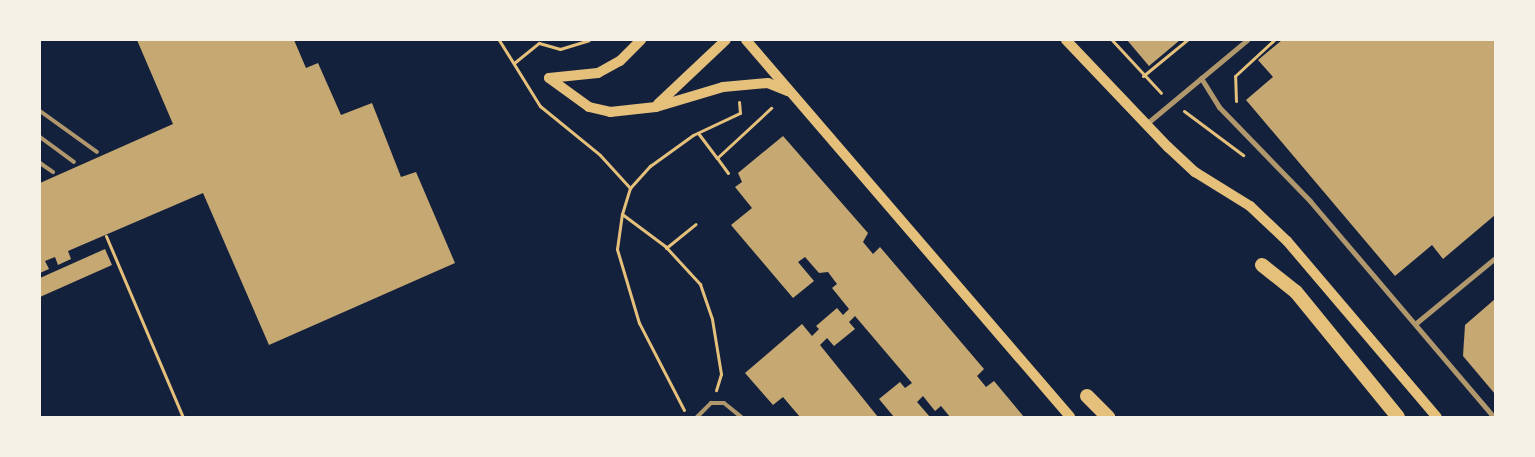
<!DOCTYPE html>
<style>
body{margin:0}
#map{position:relative;width:1535px;height:457px;overflow:hidden;background:#14213d;font-family:"Titillium Web",sans-serif}
div>[style]{position:absolute}
[style*='--x']{left:calc(var(--x)*1px);top:calc(var(--y)*1px);width:calc(var(--w)*1px);rotate:calc(var(--a)*1deg)}
.building>*{inset:0;background:#c6a872}
.path>*{height:3px;margin:-1.5px;padding:0 1.5px;transform-origin:1.5px;border-radius:1.5px;background:#e5c07b}
.service>*{height:4px;margin:-2px;padding:0 2px;transform-origin:2px;border-radius:2px;background:#b1986c}
.minor>*{height:5px;margin:-2.5px;padding:0 2.5px;transform-origin:2.5px;border-radius:2.5px;background:#b1986c}
.secondary>*{height:10px;margin:-5px;padding:0 5px;transform-origin:5px;border-radius:5px;background:#e5c07b}
.trunk>*{height:14px;margin:-7px;padding:0 7px;transform-origin:7px;border-radius:7px;background:#e5c07b}
span{translate:-50% -50%;white-space:nowrap;text-align:center;line-height:1.15;-webkit-text-stroke:5px #f6f1e7;paint-order:stroke}
.frame{position:absolute;inset:0;border:41px solid #f6f1e7;pointer-events:none}
</style>
<div id="map">
<div class="building">
<i style="clip-path:polygon(137px 40px,294px 40px,306px 68px,318px 63px,341px 115px,372px 103px,401px 177px,416px 172px,455px 263px,269px 345px,203px 193px,68px 251px,71px 259px,58px 265px,55px 257px,45px 261px,49px 269px,40px 273px,40px 183px,173px 124px)"></i>
<i style="clip-path:polygon(1127px 40px,1180px 40px,1149px 66px)"></i>
<i style="clip-path:polygon(1282px 40px,1495px 40px,1495px 215px,1443px 259px,1432px 245px,1395px 276px,1246px 100px,1273px 77px,1258px 60px)"></i>
<i style="clip-path:polygon(783px 136px,868px 233px,863px 242px,873px 254px,880px 247px,984px 369px,977px 376px,986px 387px,994px 381px,1024px 417px,950px 417px,941px 406px,935px 411px,923px 396px,917px 402px,930px 417px,894px 417px,879px 399px,900px 382px,905px 388px,912px 383px,855px 316px,849px 322px,855px 329px,834px 346px,827px 338px,820px 345px,878px 417px,800px 417px,783px 397px,773px 405px,745px 373px,802px 324px,812px 336px,819px 329px,816px 326px,837px 308px,843px 315px,849px 309px,832px 288px,837px 284px,828px 272px,819px 273px,805px 257px,798px 262px,814px 281px,793px 298px,731px 225px,752px 208px,735px 187px,742px 182px,738px 173px)"></i>
<i style="clip-path:polygon(105px 249px,112px 265px,40px 297px,40px 278px)"></i>
<i style="clip-path:polygon(1495px 299px,1495px 394px,1463px 356px,1465px 325px)"></i>
</div>
<div class="path">
<i style="--x:499;--y:40;--w:78;--a:58.2"></i>
<i style="--x:540;--y:106;--w:77;--a:39.2"></i>
<i style="--x:600;--y:155;--w:45;--a:47.7"></i>
<i style="--x:1112;--y:40;--w:72;--a:47.2"></i>
<i style="--x:514;--y:63;--w:32;--a:-39"></i>
<i style="--x:539;--y:43;--w:22;--a:16"></i>
<i style="--x:560;--y:49;--w:30;--a:-17"></i>
<i style="--x:1143;--y:76;--w:57;--a:-39.3"></i>
<i style="--x:1236;--y:101;--w:25;--a:-92"></i>
<i style="--x:1235;--y:76;--w:53;--a:-42.7"></i>
<i style="--x:1184;--y:111;--w:74;--a:36.7"></i>
<i style="--x:698;--y:133;--w:31;--a:53"></i>
<i style="--x:728;--y:173;--w:19;--a:-126"></i>
<i style="--x:717;--y:158;--w:74;--a:-42.8"></i>
<i style="--x:622;--y:214;--w:54;--a:36.7"></i>
<i style="--x:665;--y:246;--w:52;--a:47.4"></i>
<i style="--x:700;--y:284;--w:37;--a:71"></i>
<i style="--x:712;--y:319;--w:56;--a:80.7"></i>
<i style="--x:721;--y:374;--w:17;--a:107"></i>
<i style="--x:106;--y:236;--w:197;--a:67"></i>
<i style="--x:666;--y:248;--w:38;--a:-39"></i>
<i style="--x:684;--y:410;--w:98;--a:-117.3"></i>
<i style="--x:639;--y:323;--w:77;--a:-106.6"></i>
<i style="--x:617;--y:249;--w:35;--a:-82"></i>
<i style="--x:622;--y:214;--w:27;--a:-73"></i>
<i style="--x:630;--y:188;--w:30;--a:-48"></i>
<i style="--x:650;--y:166;--w:53;--a:-35.8"></i>
<i style="--x:693;--y:135;--w:52;--a:-25.1"></i>
<i style="--x:740;--y:113;--w:11;--a:-95"></i>
</div>
<div class="service">
<i style="--x:40;--y:111;--w:70;--a:35.7"></i>
<i style="--x:40;--y:137;--w:42;--a:36.3"></i>
<i style="--x:40;--y:163;--w:16;--a:35"></i>
<i style="--x:697;--y:417;--w:20;--a:-45"></i>
<i style="--x:711;--y:403;--w:13;--a:0"></i>
<i style="--x:724;--y:403;--w:22;--a:39"></i>
</div>
<div class="minor">
<i style="--x:1201;--y:78;--w:34;--a:58"></i>
<i style="--x:1219;--y:107;--w:131;--a:45.9"></i>
<i style="--x:1310;--y:201;--w:284;--a:49.6"></i>
<i style="--x:1145;--y:125;--w:133;--a:-39.8"></i>
<i style="--x:1415;--y:324;--w:104;--a:-39.5"></i>
</div>
<div class="secondary">
<i style="--x:746;--y:40;--w:497;--a:49.3"></i>
<i style="--x:1066;--y:40;--w:148;--a:46.4"></i>
<i style="--x:1168;--y:147;--w:37;--a:43"></i>
<i style="--x:1195;--y:172;--w:65;--a:31.7"></i>
<i style="--x:1250;--y:206;--w:51;--a:43.4"></i>
<i style="--x:1287;--y:241;--w:231;--a:49.6"></i>
<i style="--x:549;--y:78;--w:49;--a:35.9"></i>
<i style="--x:589;--y:107;--w:22;--a:13"></i>
<i style="--x:610;--y:112;--w:46;--a:-6.2"></i>
<i style="--x:656;--y:107;--w:70;--a:-16.6"></i>
<i style="--x:723;--y:87;--w:45;--a:-5.1"></i>
<i style="--x:768;--y:83;--w:22;--a:22"></i>
<i style="--x:549;--y:78;--w:49;--a:-5.8"></i>
<i style="--x:598;--y:73;--w:25;--a:-29"></i>
<i style="--x:620;--y:61;--w:30;--a:-45"></i>
<i style="--x:658;--y:104;--w:93;--a:-43.3"></i>
</div>
<div class="trunk">
<i style="--x:1262;--y:265;--w:43;--a:38.5"></i>
<i style="--x:1296;--y:292;--w:161;--a:50.8"></i>
<i style="--x:1087;--y:396;--w:30;--a:45"></i>
</div>
<div class="frame"></div>
</div>
